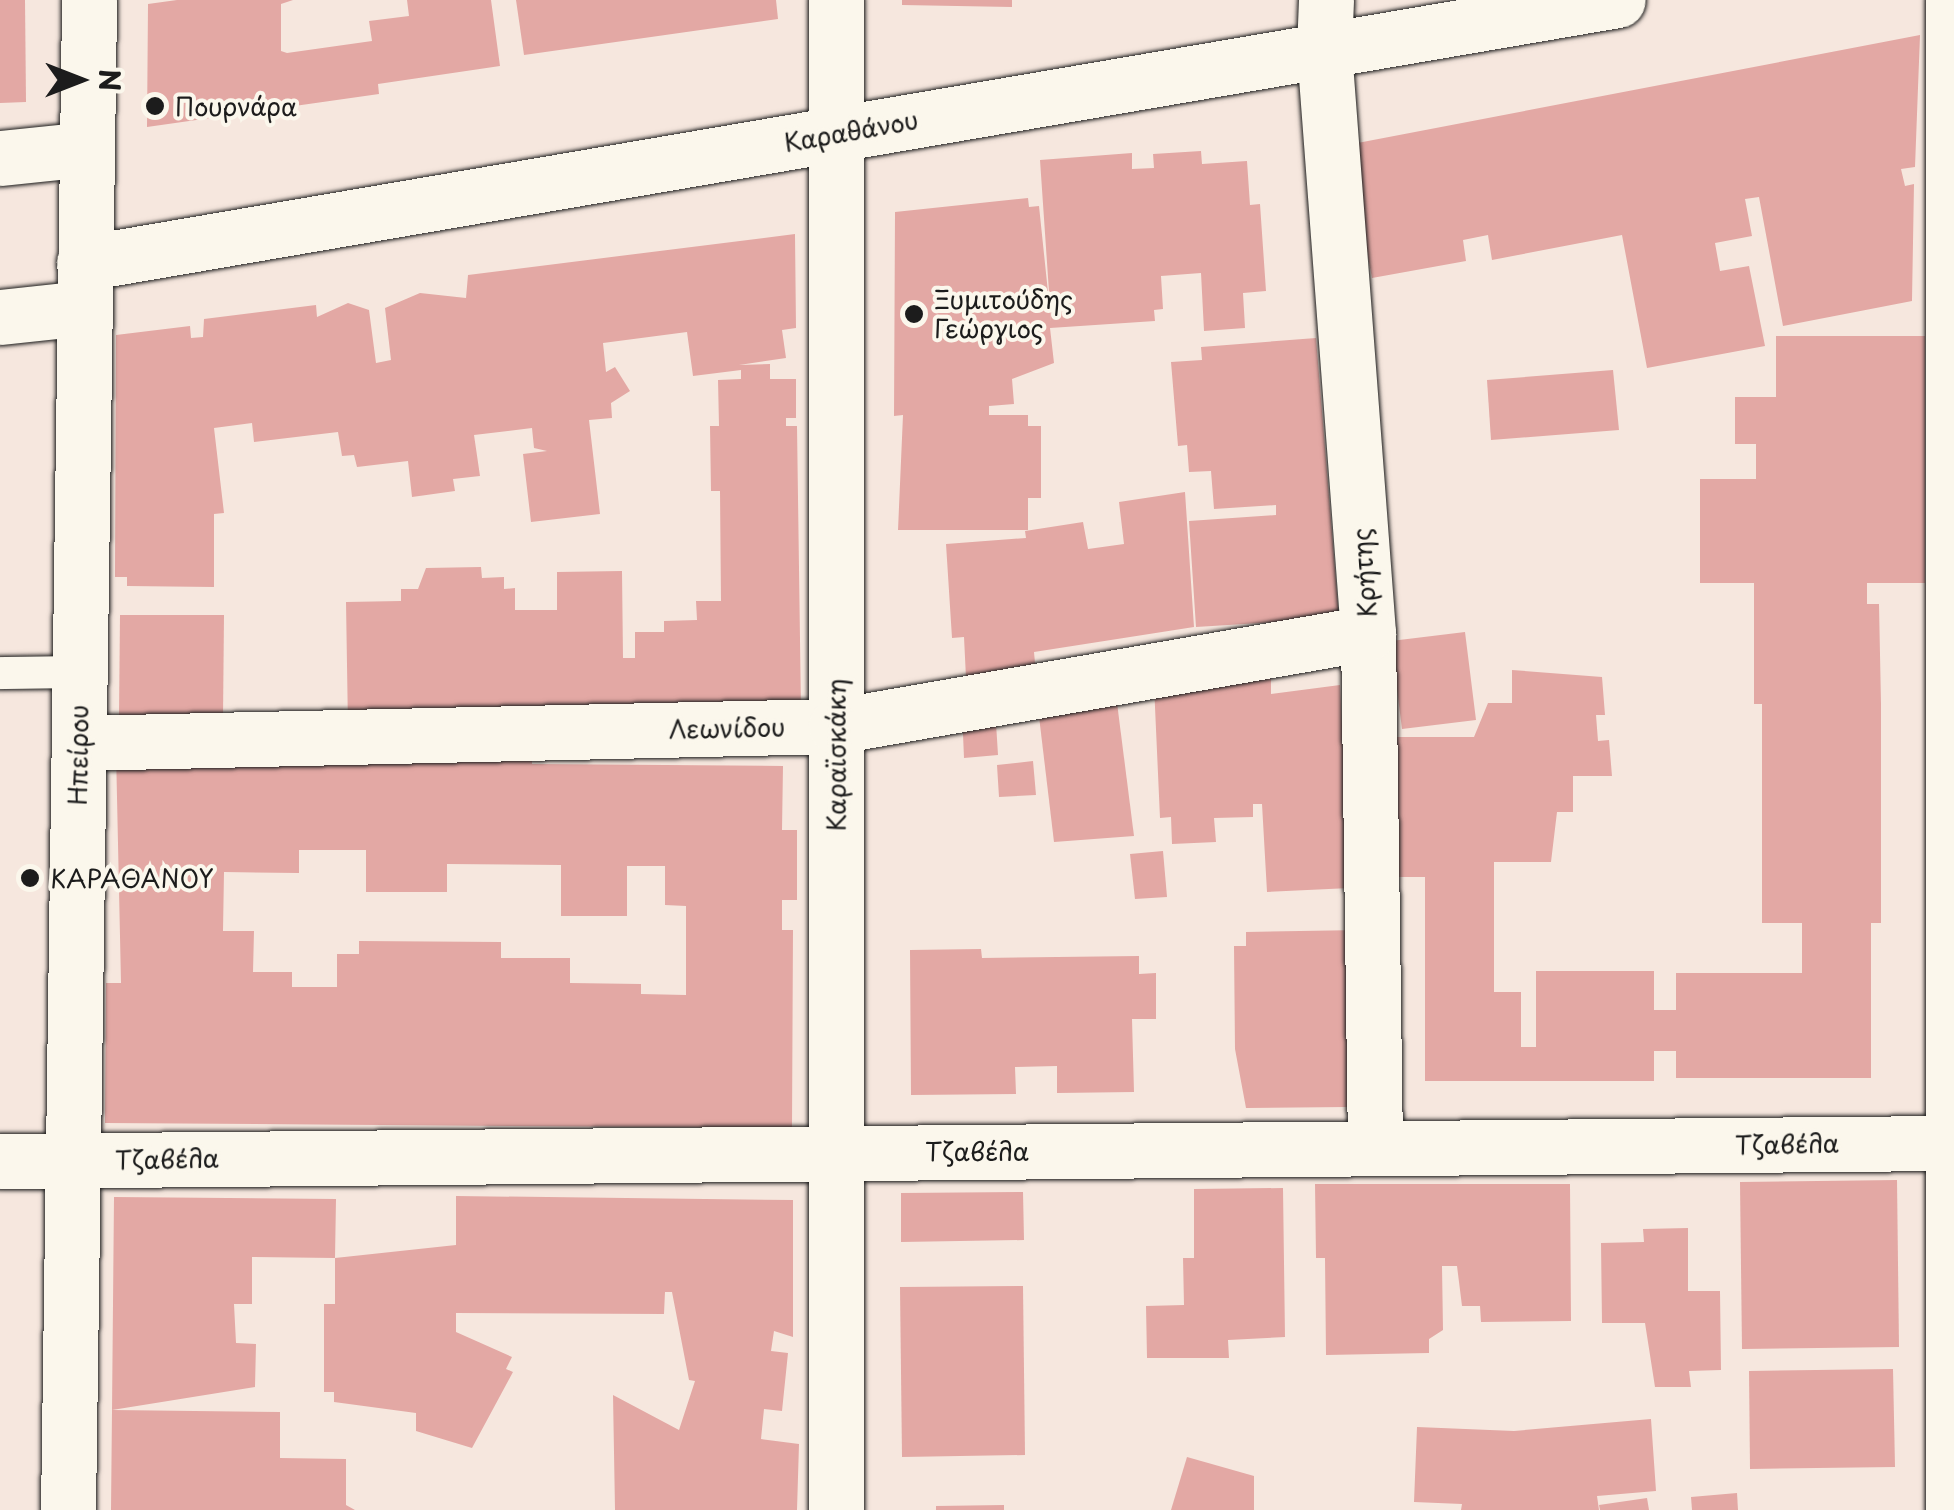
<!DOCTYPE html>
<meta charset="utf-8">
<style>
body{margin:0}
#map{position:relative;width:1954px;height:1510px;overflow:hidden;background:#f6e7de;font-family:"Playpen Sans",sans-serif}
div>[style]{position:absolute}
[style*='--x']{left:calc(var(--x)*1px);top:calc(var(--y)*1px);width:calc(var(--w)*1px);rotate:calc(var(--a)*1deg)}
.building>*{inset:0;background:#e3a8a4}
.roads{filter:drop-shadow(0 0 2px #1c1c1c) drop-shadow(0 0 2px #1c1c1c)}
.service>*{height:32px;margin:-16px;padding:0 16px;transform-origin:16px;border-radius:16px;background:#fbf7ec}
.minor>*{height:55px;margin:-27.5px;padding:0 27.5px;transform-origin:27.5px;border-radius:27.5px;background:#fbf7ec}
.tertiary>*{height:55px;margin:-27.5px;padding:0 27.5px;transform-origin:27.5px;border-radius:27.5px;background:#fbf7ec}
.secondary>*{height:55px;margin:-27.5px;padding:0 27.5px;transform-origin:27.5px;border-radius:27.5px;background:#fbf7ec}
.dots>*{width:28px;height:28px;translate:-50% -50%;box-sizing:border-box;border:5px solid #fbf7ec;border-radius:50%}
span{translate:-50% -50%;white-space:nowrap;text-align:center;line-height:1.15;-webkit-text-stroke:8px #fbf7ec;paint-order:stroke}
.poi-label{font-size:25px;color:#1c1c1c}
.left{translate:0 -50%;text-align:left}
.street-label{font-size:25px;color:#1c1c1c}
.north{position:absolute;left:30px;top:30px;width:100px;height:100px;-webkit-text-stroke:8px #fbf7ec;paint-order:stroke;rotate:90deg;font-size:28px;font-weight:700;line-height:40px;text-align:center;color:#1c1c1c}
.north::after{content:'';display:block;margin:auto;width:35px;height:45px;background:#1c1c1c;clip-path:polygon(50% 0,100% 100%,50% 72%,0 100%)}
</style>
<div id="map">
<div class="building">
<i style="clip-path:polygon(0 0,25px 0,26px 102px,0 103px)"></i>
<i style="clip-path:polygon(177px 0,293px 0,281px 4px,281px 51px,287px 53px,372px 41px,369px 21px,409px 16px,407px 0,491px 0,500px 66px,378px 84px,379px 94px,147px 127px,148px 4px)"></i>
<i style="clip-path:polygon(516px 0,776px 0,778px 19px,524px 55px)"></i>
<i style="clip-path:polygon(902px 0,1012px 0,1012px 7px,902px 5px)"></i>
<i style="clip-path:polygon(1920px 35px,1915px 167px,1901px 169px,1905px 186px,1914px 184px,1912px 301px,1783px 326px,1759px 197px,1745px 199px,1752px 236px,1715px 243px,1720px 271px,1749px 266px,1765px 346px,1647px 368px,1622px 235px,1492px 260px,1488px 235px,1463px 240px,1466px 261px,1372px 278px,1347px 145px)"></i>
<i style="clip-path:polygon(1201px 151px,1202px 164px,1247px 161px,1250px 205px,1260px 204px,1266px 291px,1243px 293px,1245px 328px,1204px 331px,1201px 273px,1161px 276px,1163px 309px,1154px 310px,1155px 321px,1050px 328px,1054px 363px,1012px 379px,1014px 404px,989px 406px,989px 415px,1028px 415px,1028px 426px,1041px 426px,1041px 498px,1028px 498px,1028px 530px,898px 530px,903px 415px,894px 416px,895px 212px,1028px 198px,1029px 207px,1039px 206px,1051px 321px,1040px 160px,1132px 153px,1132px 169px,1154px 168px,1153px 154px)"></i>
<i style="clip-path:polygon(795px 234px,796px 328px,782px 330px,786px 358px,739px 365px,770px 364px,770px 379px,796px 379px,796px 418px,786px 418px,786px 426px,797px 426px,801px 710px,348px 728px,346px 602px,401px 601px,401px 589px,418px 589px,426px 568px,481px 567px,482px 578px,504px 577px,504px 589px,515px 588px,515px 610px,557px 610px,557px 572px,622px 571px,623px 658px,635px 658px,635px 632px,664px 632px,664px 621px,697px 620px,696px 601px,721px 601px,720px 491px,711px 491px,710px 426px,719px 426px,718px 380px,741px 379px,741px 370px,693px 376px,687px 332px,603px 343px,606px 372px,615px 367px,630px 391px,611px 403px,612px 418px,589px 420px,600px 514px,531px 522px,523px 454px,547px 451px,534px 448px,532px 428px,474px 435px,480px 476px,453px 479px,455px 491px,412px 497px,408px 461px,357px 467px,354px 455px,342px 456px,338px 432px,254px 442px,252px 423px,214px 428px,224px 513px,214px 514px,214px 587px,127px 586px,127px 577px,115px 577px,116px 335px,190px 326px,191px 338px,203px 337px,204px 319px,316px 305px,317px 317px,348px 303px,369px 310px,376px 363px,391px 360px,385px 308px,420px 293px,466px 298px,468px 275px)"></i>
<i style="clip-path:polygon(1776px 336px,1925px 336px,1925px 583px,1867px 583px,1867px 604px,1879px 604px,1881px 704px,1881px 923px,1871px 923px,1871px 1078px,1676px 1078px,1676px 1051px,1654px 1051px,1654px 1081px,1425px 1081px,1425px 877px,1393px 877px,1393px 737px,1474px 737px,1488px 703px,1512px 703px,1512px 670px,1602px 677px,1605px 715px,1596px 715px,1598px 741px,1609px 740px,1612px 776px,1573px 776px,1573px 812px,1557px 812px,1551px 862px,1494px 862px,1494px 992px,1521px 992px,1521px 1047px,1536px 1047px,1536px 971px,1654px 971px,1654px 1010px,1676px 1010px,1676px 973px,1802px 973px,1802px 923px,1762px 923px,1762px 704px,1754px 704px,1754px 583px,1700px 583px,1700px 479px,1756px 479px,1756px 444px,1735px 444px,1735px 397px,1776px 397px)"></i>
<i style="clip-path:polygon(1316px 338px,1339px 618px,1196px 627px,1189px 521px,1276px 515px,1276px 505px,1214px 509px,1211px 471px,1189px 472px,1187px 445px,1178px 446px,1171px 362px,1202px 360px,1201px 347px)"></i>
<i style="clip-path:polygon(1613px 370px,1619px 430px,1491px 440px,1487px 380px)"></i>
<i style="clip-path:polygon(1185px 492px,1194px 627px,1034px 652px,1036px 674px,966px 678px,964px 637px,952px 638px,946px 544px,1026px 538px,1025px 531px,1083px 522px,1088px 549px,1124px 544px,1119px 502px)"></i>
<i style="clip-path:polygon(120px 615px,224px 615px,223px 717px,119px 715px)"></i>
<i style="clip-path:polygon(1465px 632px,1476px 720px,1402px 729px,1391px 641px)"></i>
<i style="clip-path:polygon(1271px 679px,1271px 694px,1340px 685px,1350px 888px,1267px 892px,1262px 804px,1253px 804px,1253px 817px,1214px 818px,1216px 842px,1172px 844px,1171px 817px,1160px 818px,1154px 685px)"></i>
<i style="clip-path:polygon(1116px 695px,1134px 836px,1054px 842px,1038px 708px)"></i>
<i style="clip-path:polygon(995px 708px,998px 755px,964px 758px,962px 710px)"></i>
<i style="clip-path:polygon(evenodd,116px 751px,532px 753px,532px 764px,783px 766px,782px 830px,797px 830px,797px 900px,782px 900px,782px 930px,793px 930px,792px 1128px,105px 1123px,106px 983px,121px 983px,116px 751px,299px 850px,366px 850px,366px 892px,447px 892px,447px 864px,561px 865px,561px 916px,627px 916px,627px 866px,665px 866px,665px 905px,686px 906px,686px 995px,641px 994px,641px 984px,570px 983px,570px 958px,501px 958px,501px 942px,359px 941px,359px 954px,337px 954px,337px 987px,292px 987px,292px 972px,253px 972px,254px 931px,223px 931px,224px 872px,299px 873px,299px 850px)"></i>
<i style="clip-path:polygon(1033px 761px,1036px 795px,999px 797px,997px 765px)"></i>
<i style="clip-path:polygon(1163px 851px,1167px 897px,1135px 899px,1130px 854px)"></i>
<i style="clip-path:polygon(1361px 930px,1347px 1107px,1246px 1108px,1235px 1049px,1234px 946px,1246px 946px,1246px 932px)"></i>
<i style="clip-path:polygon(981px 949px,982px 958px,1139px 956px,1139px 974px,1156px 973px,1156px 1019px,1132px 1019px,1134px 1092px,1057px 1093px,1057px 1066px,1015px 1067px,1016px 1094px,911px 1095px,910px 950px)"></i>
<i style="clip-path:polygon(1897px 1180px,1899px 1347px,1742px 1349px,1740px 1182px)"></i>
<i style="clip-path:polygon(1315px 1184px,1570px 1184px,1571px 1321px,1481px 1322px,1480px 1306px,1462px 1306px,1457px 1266px,1442px 1266px,1443px 1330px,1429px 1339px,1429px 1353px,1326px 1355px,1325px 1258px,1316px 1258px)"></i>
<i style="clip-path:polygon(1283px 1188px,1285px 1337px,1228px 1340px,1229px 1358px,1147px 1358px,1146px 1306px,1184px 1305px,1183px 1258px,1194px 1258px,1194px 1189px)"></i>
<i style="clip-path:polygon(1023px 1192px,1024px 1240px,901px 1242px,901px 1193px)"></i>
<i style="clip-path:polygon(456px 1196px,793px 1200px,793px 1337px,774px 1331px,771px 1351px,788px 1353px,782px 1411px,764px 1409px,761px 1439px,799px 1444px,797px 1510px,615px 1510px,613px 1395px,679px 1430px,695px 1381px,689px 1380px,672px 1292px,665px 1292px,664px 1314px,456px 1313px,456px 1332px,512px 1357px,506px 1369px,513px 1372px,472px 1448px,416px 1431px,416px 1413px,334px 1402px,334px 1392px,324px 1392px,324px 1304px,335px 1304px,335px 1258px,456px 1245px)"></i>
<i style="clip-path:polygon(114px 1197px,336px 1199px,335px 1258px,252px 1257px,252px 1304px,234px 1304px,236px 1343px,256px 1344px,255px 1387px,112px 1410px)"></i>
<i style="clip-path:polygon(1688px 1228px,1688px 1291px,1720px 1291px,1721px 1370px,1689px 1371px,1691px 1387px,1655px 1387px,1645px 1323px,1602px 1323px,1601px 1243px,1644px 1242px,1643px 1229px)"></i>
<i style="clip-path:polygon(1023px 1286px,1025px 1455px,902px 1457px,900px 1287px)"></i>
<i style="clip-path:polygon(1893px 1369px,1895px 1467px,1750px 1469px,1749px 1371px)"></i>
<i style="clip-path:polygon(112px 1410px,280px 1412px,280px 1458px,346px 1459px,346px 1505px,355px 1510px,111px 1510px)"></i>
<i style="clip-path:polygon(1651px 1419px,1656px 1491px,1597px 1496px,1599px 1510px,1461px 1510px,1462px 1504px,1414px 1502px,1417px 1427px,1514px 1431px)"></i>
<i style="clip-path:polygon(1187px 1457px,1254px 1476px,1254px 1510px,1171px 1510px)"></i>
<i style="clip-path:polygon(1737px 1493px,1738px 1510px,1692px 1510px,1691px 1497px)"></i>
<i style="clip-path:polygon(1647px 1498px,1649px 1510px,1600px 1510px,1599px 1505px)"></i>
<i style="clip-path:polygon(1004px 1505px,1004px 1510px,936px 1510px,936px 1506px)"></i>
</div>
<div class="roads">
<div class="service">
<i style="--x:0;--y:673;--w:80;--a:-0.7"></i>
</div>
<div class="minor">
<i style="--x:836;--y:0;--w:1510;--a:90"></i>
<i style="--x:1326;--y:0;--w:50;--a:92.3"></i>
<i style="--x:1324;--y:50;--w:585;--a:85.68"></i>
<i style="--x:1368;--y:633;--w:515;--a:89.22"></i>
<i style="--x:79;--y:743;--w:757;--a:-1.29"></i>
<i style="--x:836;--y:726;--w:540;--a:-9.92"></i>
</div>
<div class="tertiary">
<i style="--x:1953;--y:0;--w:1510;--a:90"></i>
<i style="--x:0;--y:158;--w:87;--a:-5.9"></i>
<i style="--x:84;--y:263;--w:1556;--a:-9.73"></i>
<i style="--x:0;--y:317;--w:84;--a:-6.1"></i>
<i style="--x:0;--y:1161;--w:1954;--a:-0.53"></i>
</div>
<div class="secondary">
<i style="--x:68;--y:1510;--w:1510;--a:-89.2"></i>
</div>
</div>
<div class="dots">
<i style="left:155px;top:106px;background:#1c1c1c"></i>
<i style="left:914px;top:314px;background:#1c1c1c"></i>
<i style="left:30px;top:878px;background:#1c1c1c"></i>
</div>
<div class="poi-label">
<span class="left" style="left:175px;top:106px">Πουρνάρα</span>
<span class="left" style="left:934px;top:314px">Ξυμιτούδης<br>Γεώργιος</span>
<span class="left" style="left:50px;top:878px">ΚΑΡΑΘΑΝΟΥ</span>
</div>
<div class="street-label">
<span style="left:851px;top:131px;rotate:-10deg">Καραθάνου</span>
<span style="left:1364px;top:573px;rotate:-94deg">Κρήτης</span>
<span style="left:727px;top:728px;rotate:-1deg">Λεωνίδου</span>
<span style="left:78px;top:755px;rotate:-89deg">Ηπείρου</span>
<span style="left:836px;top:755px;rotate:-90deg">Καραϊσκάκη</span>
<span style="left:1787px;top:1144px;rotate:-1deg">Τζαβέλα</span>
<span style="left:977px;top:1151px">Τζαβέλα</span>
<span style="left:167px;top:1159px;rotate:-1deg">Τζαβέλα</span>
</div>
<div class="north">N</div>
</div>
